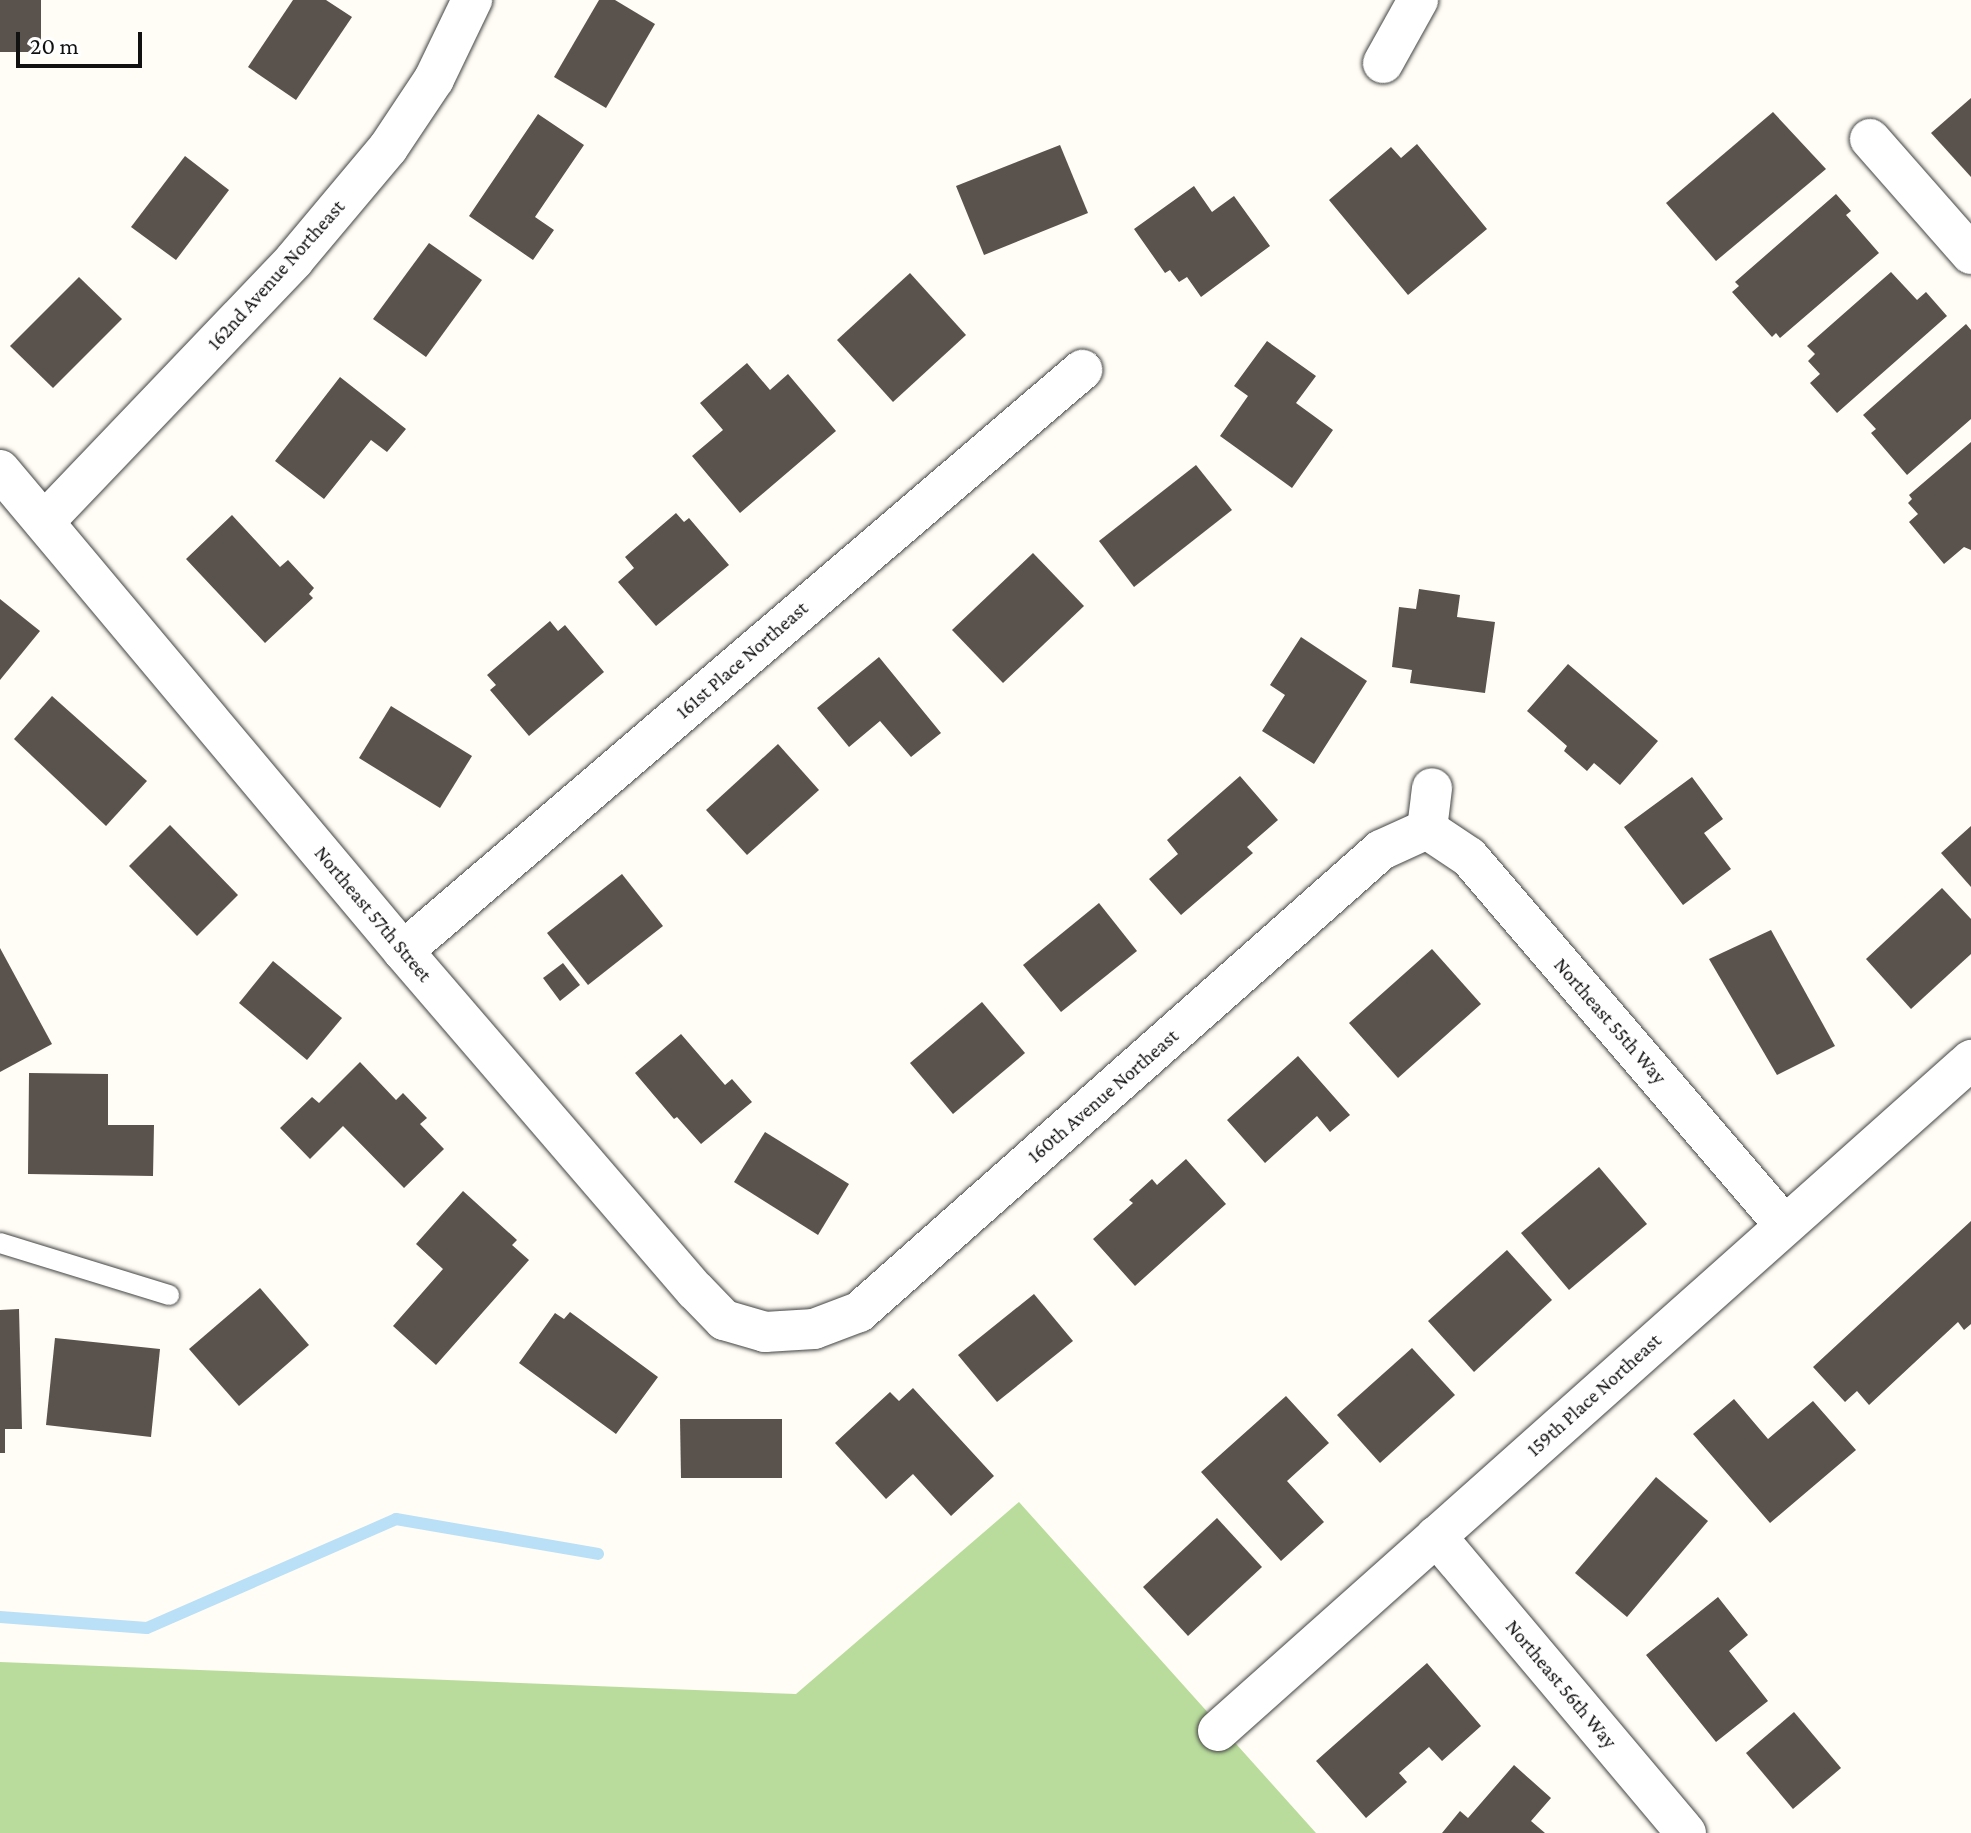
<!DOCTYPE html>
<style>
body{margin:0}
#map{position:relative;width:1971px;height:1833px;overflow:hidden;background:#fffdf5;font-family:"Crimson Pro",serif}
div>[style]{position:absolute}
[style*='--x']{left:calc(var(--x)*1px);top:calc(var(--y)*1px);width:calc(var(--w)*1px);rotate:calc(var(--a)*1deg)}
.forest>*{inset:0;background:#b9dc9c}
.stream>*{height:12px;margin:-6px;padding:0 6px;transform-origin:6px;border-radius:6px;background:#b9e0f7}
.building>*{inset:0;background:#5a524d}
.roads{filter:drop-shadow(0 0 2px #444) drop-shadow(0 0 2px #444)}
.lane>*{height:20px;margin:-10px;padding:0 10px;transform-origin:10px;border-radius:10px;background:#fff}
.street>*{height:40px;margin:-20px;padding:0 20px;transform-origin:20px;border-radius:20px;background:#fff}
span{translate:-50% -50%;white-space:nowrap;text-align:center;line-height:1.15;-webkit-text-stroke:8px #fff;paint-order:stroke}
.street-label{font-size:20px;color:#111}
.scale{position:absolute;left:16px;top:32px;width:126px;height:36px;box-sizing:border-box;border:4px solid #111;border-top:0;padding-left:10px;font-size:24px;line-height:28px;white-space:nowrap;color:#111;-webkit-text-stroke:6px #fff;paint-order:stroke}
</style>
<div id="map">
<div class="forest">
<i style="clip-path:polygon(1019px 1502px,1316px 1833px,0 1833px,0 1662px,796px 1694px)"></i>
</div>
<div class="stream">
<i style="--x:0;--y:1617;--w:147;--a:4.3"></i>
<i style="--x:147;--y:1628;--w:272;--a:-23.6"></i>
<i style="--x:396;--y:1519;--w:205;--a:9.8"></i>
</div>
<div class="building">
<i style="clip-path:polygon(0 0,41px 0,41px 52px,0 52px)"></i>
<i style="clip-path:polygon(293px 0,326px 0,352px 17px,296px 100px,248px 67px)"></i>
<i style="clip-path:polygon(599px 0,615px 0,655px 24px,606px 108px,554px 77px)"></i>
<i style="clip-path:polygon(1971px 98px,1971px 177px,1931px 133px)"></i>
<i style="clip-path:polygon(1773px 112px,1826px 169px,1716px 261px,1666px 203px)"></i>
<i style="clip-path:polygon(538px 114px,584px 145px,535px 217px,554px 230px,533px 260px,469px 216px)"></i>
<i style="clip-path:polygon(1417px 144px,1487px 229px,1408px 295px,1329px 200px,1391px 147px,1401px 158px)"></i>
<i style="clip-path:polygon(1060px 145px,1088px 213px,984px 255px,956px 186px)"></i>
<i style="clip-path:polygon(185px 156px,229px 190px,176px 260px,131px 227px)"></i>
<i style="clip-path:polygon(1194px 186px,1212px 212px,1234px 196px,1270px 246px,1201px 297px,1187px 277px,1179px 282px,1170px 270px,1165px 273px,1134px 229px)"></i>
<i style="clip-path:polygon(1836px 194px,1851px 211px,1846px 215px,1879px 253px,1780px 338px,1776px 333px,1772px 337px,1732px 292px,1739px 286px,1735px 282px)"></i>
<i style="clip-path:polygon(429px 243px,482px 280px,426px 357px,373px 319px)"></i>
<i style="clip-path:polygon(1891px 272px,1917px 300px,1926px 292px,1947px 316px,1837px 413px,1810px 383px,1820px 374px,1808px 361px,1815px 354px,1807px 346px)"></i>
<i style="clip-path:polygon(910px 273px,966px 335px,893px 402px,837px 340px)"></i>
<i style="clip-path:polygon(79px 277px,122px 319px,53px 388px,10px 346px)"></i>
<i style="clip-path:polygon(1966px 324px,1971px 330px,1971px 419px,1907px 475px,1871px 433px,1876px 429px,1863px 415px)"></i>
<i style="clip-path:polygon(1267px 341px,1316px 376px,1296px 403px,1333px 430px,1292px 488px,1220px 436px,1248px 396px,1234px 386px)"></i>
<i style="clip-path:polygon(747px 363px,770px 390px,788px 374px,836px 431px,740px 513px,692px 456px,723px 430px,700px 403px)"></i>
<i style="clip-path:polygon(340px 377px,406px 429px,387px 452px,371px 440px,324px 499px,275px 461px)"></i>
<i style="clip-path:polygon(1971px 442px,1971px 550px,1964px 547px,1944px 564px,1909px 522px,1918px 514px,1908px 503px,1912px 499px,1909px 495px)"></i>
<i style="clip-path:polygon(1196px 465px,1232px 510px,1134px 587px,1099px 541px)"></i>
<i style="clip-path:polygon(676px 513px,684px 522px,689px 518px,729px 565px,656px 626px,618px 582px,634px 568px,625px 557px)"></i>
<i style="clip-path:polygon(232px 515px,280px 567px,288px 560px,314px 588px,309px 594px,313px 598px,265px 643px,186px 559px)"></i>
<i style="clip-path:polygon(1033px 553px,1084px 606px,1003px 683px,952px 630px)"></i>
<i style="clip-path:polygon(1419px 589px,1460px 595px,1457px 617px,1495px 622px,1485px 693px,1410px 683px,1412px 670px,1392px 667px,1399px 607px,1416px 609px)"></i>
<i style="clip-path:polygon(0 599px,40px 631px,0 680px)"></i>
<i style="clip-path:polygon(550px 621px,558px 631px,565px 625px,604px 672px,529px 736px,490px 690px,496px 685px,487px 675px)"></i>
<i style="clip-path:polygon(1301px 637px,1367px 681px,1314px 764px,1262px 731px,1285px 695px,1270px 685px)"></i>
<i style="clip-path:polygon(879px 657px,941px 733px,911px 757px,880px 721px,849px 747px,817px 708px)"></i>
<i style="clip-path:polygon(1568px 664px,1658px 741px,1620px 785px,1594px 763px,1587px 771px,1564px 751px,1567px 746px,1527px 711px)"></i>
<i style="clip-path:polygon(52px 696px,147px 781px,106px 826px,14px 739px)"></i>
<i style="clip-path:polygon(391px 706px,472px 756px,440px 808px,359px 758px)"></i>
<i style="clip-path:polygon(778px 744px,819px 790px,747px 855px,706px 810px)"></i>
<i style="clip-path:polygon(1240px 776px,1278px 820px,1247px 847px,1253px 853px,1181px 915px,1149px 879px,1178px 854px,1167px 840px)"></i>
<i style="clip-path:polygon(1692px 777px,1723px 819px,1704px 833px,1731px 869px,1683px 905px,1624px 827px)"></i>
<i style="clip-path:polygon(170px 825px,238px 895px,197px 936px,129px 866px)"></i>
<i style="clip-path:polygon(1971px 826px,1971px 887px,1941px 853px)"></i>
<i style="clip-path:polygon(622px 874px,663px 926px,588px 985px,547px 933px)"></i>
<i style="clip-path:polygon(1942px 888px,1971px 919px,1971px 954px,1911px 1009px,1866px 959px)"></i>
<i style="clip-path:polygon(1099px 903px,1137px 951px,1061px 1012px,1023px 965px)"></i>
<i style="clip-path:polygon(1771px 930px,1835px 1046px,1777px 1075px,1709px 959px)"></i>
<i style="clip-path:polygon(0 948px,52px 1044px,0 1072px)"></i>
<i style="clip-path:polygon(1432px 949px,1481px 1004px,1398px 1078px,1349px 1023px)"></i>
<i style="clip-path:polygon(273px 961px,342px 1018px,307px 1060px,239px 1003px)"></i>
<i style="clip-path:polygon(563px 963px,580px 985px,560px 1001px,543px 978px)"></i>
<i style="clip-path:polygon(982px 1002px,1025px 1053px,953px 1114px,910px 1063px)"></i>
<i style="clip-path:polygon(681px 1034px,725px 1085px,732px 1079px,752px 1102px,701px 1144px,677px 1117px,674px 1119px,635px 1073px)"></i>
<i style="clip-path:polygon(1298px 1056px,1350px 1115px,1330px 1132px,1317px 1116px,1265px 1163px,1227px 1120px)"></i>
<i style="clip-path:polygon(360px 1062px,396px 1100px,403px 1093px,427px 1118px,420px 1124px,444px 1149px,404px 1188px,343px 1126px,310px 1159px,280px 1128px,312px 1097px,319px 1103px)"></i>
<i style="clip-path:polygon(29px 1073px,108px 1074px,108px 1125px,154px 1125px,153px 1176px,28px 1174px)"></i>
<i style="clip-path:polygon(765px 1132px,849px 1184px,818px 1235px,734px 1182px)"></i>
<i style="clip-path:polygon(1186px 1159px,1226px 1204px,1135px 1286px,1093px 1239px,1133px 1203px,1129px 1200px,1152px 1179px,1157px 1185px)"></i>
<i style="clip-path:polygon(1599px 1167px,1647px 1224px,1569px 1290px,1521px 1233px)"></i>
<i style="clip-path:polygon(463px 1191px,517px 1240px,512px 1245px,529px 1260px,436px 1365px,393px 1326px,443px 1269px,416px 1244px)"></i>
<i style="clip-path:polygon(1971px 1221px,1971px 1324px,1964px 1330px,1958px 1322px,1869px 1405px,1857px 1391px,1845px 1402px,1813px 1367px)"></i>
<i style="clip-path:polygon(1507px 1250px,1552px 1300px,1474px 1372px,1428px 1321px)"></i>
<i style="clip-path:polygon(260px 1288px,309px 1345px,239px 1406px,189px 1349px)"></i>
<i style="clip-path:polygon(1034px 1294px,1073px 1341px,997px 1402px,958px 1355px)"></i>
<i style="clip-path:polygon(19px 1309px,22px 1429px,5px 1429px,5px 1453px,0 1453px,0 1310px)"></i>
<i style="clip-path:polygon(570px 1312px,658px 1377px,616px 1434px,519px 1363px,555px 1313px,564px 1319px)"></i>
<i style="clip-path:polygon(55px 1338px,160px 1349px,151px 1437px,46px 1425px)"></i>
<i style="clip-path:polygon(1412px 1348px,1455px 1395px,1380px 1463px,1337px 1415px)"></i>
<i style="clip-path:polygon(913px 1388px,994px 1476px,951px 1516px,913px 1474px,886px 1499px,835px 1443px,890px 1392px,899px 1401px)"></i>
<i style="clip-path:polygon(1286px 1396px,1329px 1443px,1287px 1481px,1324px 1522px,1281px 1561px,1201px 1472px)"></i>
<i style="clip-path:polygon(1734px 1399px,1768px 1439px,1813px 1401px,1856px 1450px,1770px 1523px,1693px 1434px)"></i>
<i style="clip-path:polygon(680px 1419px,782px 1419px,782px 1478px,681px 1478px)"></i>
<i style="clip-path:polygon(1656px 1477px,1708px 1521px,1627px 1617px,1575px 1573px)"></i>
<i style="clip-path:polygon(1217px 1518px,1262px 1567px,1188px 1636px,1143px 1587px)"></i>
<i style="clip-path:polygon(1718px 1597px,1748px 1635px,1729px 1651px,1768px 1701px,1716px 1742px,1646px 1655px)"></i>
<i style="clip-path:polygon(1427px 1663px,1481px 1726px,1442px 1761px,1429px 1747px,1399px 1773px,1407px 1782px,1366px 1818px,1316px 1761px)"></i>
<i style="clip-path:polygon(1794px 1712px,1841px 1768px,1793px 1809px,1746px 1753px)"></i>
<i style="clip-path:polygon(1514px 1765px,1551px 1798px,1531px 1821px,1545px 1833px,1442px 1833px,1460px 1811px,1468px 1818px)"></i>
</div>
<div class="roads">
<div class="lane">
<i style="--x:0;--y:1243;--w:177;--a:17.1"></i>
</div>
<div class="street">
<i style="--x:1383;--y:63;--w:72;--a:-60.9"></i>
<i style="--x:1870;--y:139;--w:153;--a:48.7"></i>
<i style="--x:0;--y:470;--w:628;--a:50.04"></i>
<i style="--x:403;--y:951;--w:447;--a:49.3"></i>
<i style="--x:695;--y:1290;--w:42;--a:46"></i>
<i style="--x:724;--y:1320;--w:43;--a:16.3"></i>
<i style="--x:765;--y:1332;--w:49;--a:-3.5"></i>
<i style="--x:814;--y:1329;--w:48;--a:-20.7"></i>
<i style="--x:859;--y:1312;--w:697;--a:-41.51"></i>
<i style="--x:1381;--y:850;--w:51;--a:-24.5"></i>
<i style="--x:44;--y:522;--w:362;--a:-46.3"></i>
<i style="--x:294;--y:260;--w:146;--a:-50"></i>
<i style="--x:388;--y:148;--w:83;--a:-56.3"></i>
<i style="--x:434;--y:79;--w:88;--a:-64.3"></i>
<i style="--x:1427;--y:829;--w:50;--a:33.7"></i>
<i style="--x:1469;--y:857;--w:484;--a:49.4"></i>
<i style="--x:1427;--y:829;--w:41;--a:-83"></i>
<i style="--x:403;--y:951;--w:894;--a:-40.55"></i>
<i style="--x:1436;--y:1536;--w:388;--a:49.9"></i>
<i style="--x:1218;--y:1731;--w:1009;--a:-41.7"></i>
</div>
</div>
<div class="street-label">
<span style="left:276px;top:275px;rotate:-48deg">162nd Avenue Northeast</span>
<span style="left:742px;top:660px;rotate:-41deg">161st Place Northeast</span>
<span style="left:373px;top:914px;rotate:50deg">Northeast 57th Street</span>
<span style="left:1610px;top:1021px;rotate:49deg">Northeast 55th Way</span>
<span style="left:1103px;top:1096px;rotate:-41deg">160th Avenue Northeast</span>
<span style="left:1594px;top:1395px;rotate:-42deg">159th Place Northeast</span>
<span style="left:1561px;top:1684px;rotate:50deg">Northeast 56th Way</span>
</div>
<div class="scale">20 m</div>
</div>
